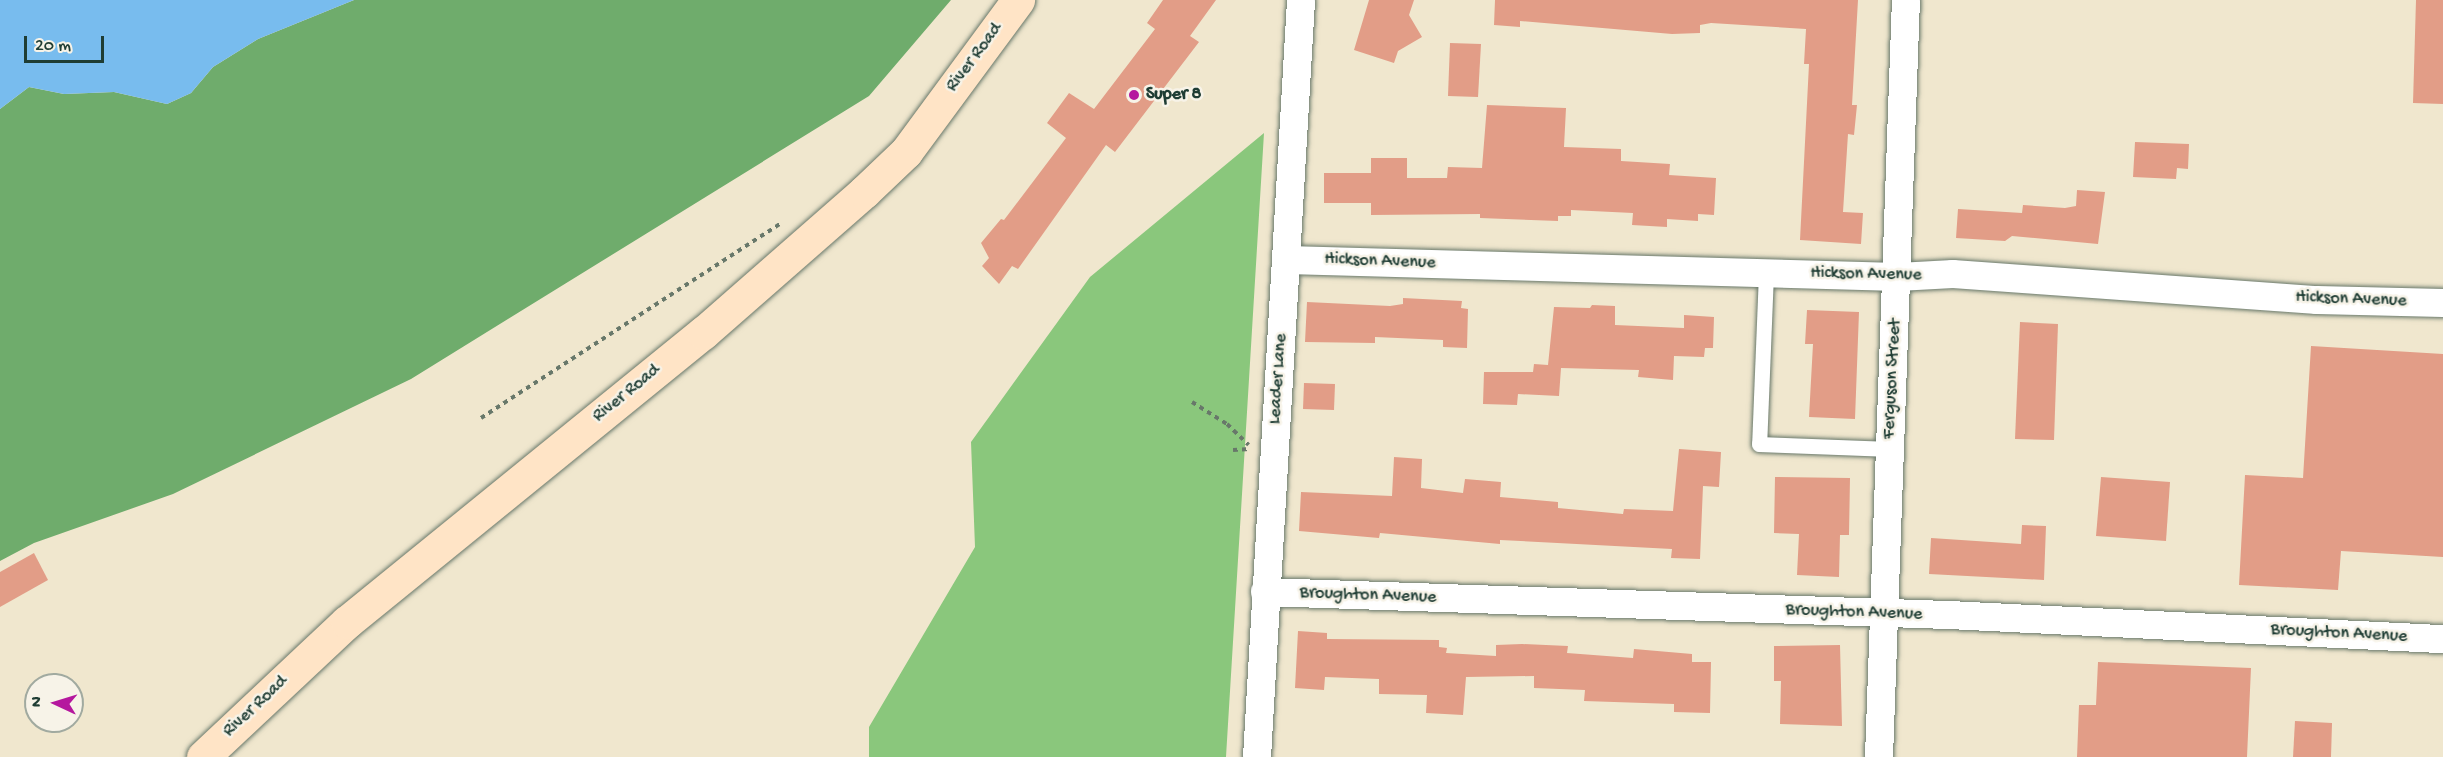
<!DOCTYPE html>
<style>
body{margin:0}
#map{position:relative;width:2443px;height:757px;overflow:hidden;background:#f0e7ce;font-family:"Gochi Hand",sans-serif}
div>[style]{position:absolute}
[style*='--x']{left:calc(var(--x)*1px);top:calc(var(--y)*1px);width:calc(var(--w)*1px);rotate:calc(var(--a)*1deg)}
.green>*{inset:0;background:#8ac77c}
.forest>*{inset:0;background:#6fac6c}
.water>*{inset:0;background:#78bcee}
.building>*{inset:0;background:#e29d87}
.path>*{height:4px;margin-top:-2px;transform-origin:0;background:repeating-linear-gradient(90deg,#68786a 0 4.5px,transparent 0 9px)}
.roads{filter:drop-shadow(0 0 2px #68786a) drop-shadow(0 0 2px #68786a)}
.service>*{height:15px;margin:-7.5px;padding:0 7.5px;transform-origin:7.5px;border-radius:7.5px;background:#fff}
.minor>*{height:28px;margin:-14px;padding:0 14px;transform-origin:14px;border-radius:14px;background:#fff}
.secondary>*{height:33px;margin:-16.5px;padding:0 16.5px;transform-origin:16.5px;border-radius:16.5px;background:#ffe4c6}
.dots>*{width:16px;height:16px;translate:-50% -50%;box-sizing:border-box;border:3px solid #f7f3e8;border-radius:50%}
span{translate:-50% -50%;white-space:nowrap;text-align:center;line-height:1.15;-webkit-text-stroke:5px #f7f3e8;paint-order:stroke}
.street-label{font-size:18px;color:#1f3d34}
.poi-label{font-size:18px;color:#1f3d34;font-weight:700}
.left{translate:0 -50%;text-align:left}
.north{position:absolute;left:24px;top:673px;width:60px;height:60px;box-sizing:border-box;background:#f7f3e8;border:2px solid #a1aaa0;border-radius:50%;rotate:274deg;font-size:16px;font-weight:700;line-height:24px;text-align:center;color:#1f3d34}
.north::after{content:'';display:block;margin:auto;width:21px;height:27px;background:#b5179e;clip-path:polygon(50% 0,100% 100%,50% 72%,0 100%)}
.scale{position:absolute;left:24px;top:36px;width:80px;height:27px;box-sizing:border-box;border:3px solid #1f3d34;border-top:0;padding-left:8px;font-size:18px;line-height:21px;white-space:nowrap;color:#1f3d34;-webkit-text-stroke:4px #f7f3e8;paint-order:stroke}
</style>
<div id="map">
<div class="green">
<i style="clip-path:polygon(1264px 133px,1226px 757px,869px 757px,869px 727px,975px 547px,971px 442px,1090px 277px)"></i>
</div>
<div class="forest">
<i style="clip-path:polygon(354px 0,951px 0,869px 96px,411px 379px,173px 494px,34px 543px,0 561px,0 109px,29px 87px,64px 94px,114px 92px,167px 104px,191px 93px,213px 67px,258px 39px)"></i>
</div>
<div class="water">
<i style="clip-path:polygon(0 0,354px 0,258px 39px,213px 67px,191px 93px,167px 104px,114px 92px,64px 94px,29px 87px,0 109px)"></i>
</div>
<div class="building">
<i style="clip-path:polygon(1163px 0,1216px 0,1190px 36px,1199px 42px,1115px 152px,1106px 145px,1018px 269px,1012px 266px,999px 284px,982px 266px,989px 258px,981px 243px,1001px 219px,1004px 220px,1066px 138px,1047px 123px,1069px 93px,1094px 109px,1155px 29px,1147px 23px)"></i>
<i style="clip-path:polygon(1369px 0,1414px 0,1409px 15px,1422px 37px,1398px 51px,1394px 63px,1354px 50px)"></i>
<i style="clip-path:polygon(1495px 0,1858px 0,1852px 105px,1857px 105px,1854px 135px,1848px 134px,1843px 212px,1863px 213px,1861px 244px,1800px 240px,1809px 64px,1804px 64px,1806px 29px,1711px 23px,1700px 25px,1700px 33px,1672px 34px,1520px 21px,1520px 27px,1494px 25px)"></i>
<i style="clip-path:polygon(2416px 0,2443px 0,2443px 104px,2413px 103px)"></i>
<i style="clip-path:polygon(1450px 43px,1481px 44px,1478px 97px,1448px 96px)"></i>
<i style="clip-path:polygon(1487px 105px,1566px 108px,1564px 147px,1621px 149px,1621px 161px,1670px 164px,1669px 175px,1716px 178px,1714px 215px,1698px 214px,1698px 221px,1667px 219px,1667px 227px,1632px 225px,1633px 213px,1571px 210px,1571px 216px,1558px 216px,1558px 221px,1480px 218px,1480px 214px,1371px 215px,1371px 203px,1324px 203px,1324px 173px,1371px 173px,1371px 158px,1407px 158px,1407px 178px,1447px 178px,1448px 167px,1482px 168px)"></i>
<i style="clip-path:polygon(2135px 142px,2189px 144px,2188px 169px,2177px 168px,2176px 179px,2133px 177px)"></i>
<i style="clip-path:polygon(2077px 190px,2105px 192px,2098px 244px,2012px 236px,2005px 241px,1956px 238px,1958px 209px,2022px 213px,2023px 205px,2065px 208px,2076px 206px)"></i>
<i style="clip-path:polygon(1403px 298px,1462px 301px,1461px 308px,1468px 309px,1467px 348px,1443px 347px,1443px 340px,1375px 337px,1375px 343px,1305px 342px,1307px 302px,1390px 306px,1403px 304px)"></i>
<i style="clip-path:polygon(1592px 305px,1615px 306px,1615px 325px,1684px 328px,1684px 315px,1714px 317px,1713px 348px,1705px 348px,1704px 357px,1674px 356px,1673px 380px,1638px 377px,1639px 370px,1561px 368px,1559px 396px,1518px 394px,1517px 405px,1483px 404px,1484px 372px,1533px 372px,1534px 364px,1548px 365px,1554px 307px,1590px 308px)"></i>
<i style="clip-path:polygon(1807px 310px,1859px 312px,1855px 419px,1809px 417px,1813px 344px,1805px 344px)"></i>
<i style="clip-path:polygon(2020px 322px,2058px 324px,2054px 440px,2015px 439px)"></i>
<i style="clip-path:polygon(2311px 346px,2443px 354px,2443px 557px,2341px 551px,2338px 590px,2239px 585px,2245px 475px,2303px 478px)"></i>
<i style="clip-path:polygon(1304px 383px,1335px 384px,1334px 410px,1303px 409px)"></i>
<i style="clip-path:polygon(1679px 449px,1721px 452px,1719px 487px,1703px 486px,1700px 559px,1671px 558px,1672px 549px,1500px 540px,1500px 544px,1380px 533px,1379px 538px,1299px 531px,1301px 492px,1392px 496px,1394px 457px,1422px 459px,1421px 488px,1463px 493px,1465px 479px,1501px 482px,1500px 497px,1558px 502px,1558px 508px,1623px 514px,1624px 509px,1673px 511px)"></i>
<i style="clip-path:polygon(1775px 477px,1850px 478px,1849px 535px,1840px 535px,1839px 577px,1797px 575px,1799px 534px,1774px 533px)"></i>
<i style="clip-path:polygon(2101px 477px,2170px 482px,2166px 541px,2096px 536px)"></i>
<i style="clip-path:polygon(2022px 525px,2046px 526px,2044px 580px,1929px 574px,1931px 538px,2021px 544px)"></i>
<i style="clip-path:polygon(34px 553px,48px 580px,0 607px,0 572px)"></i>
<i style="clip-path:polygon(1298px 631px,1327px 633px,1327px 639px,1439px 640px,1439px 647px,1447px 648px,1446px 653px,1496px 656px,1496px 645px,1522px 644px,1568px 646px,1567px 653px,1633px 658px,1634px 649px,1692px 654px,1692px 662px,1711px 662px,1710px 713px,1674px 712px,1674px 704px,1584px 701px,1585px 690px,1534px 688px,1534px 676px,1466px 677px,1463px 715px,1426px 713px,1427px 695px,1379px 694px,1379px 679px,1325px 677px,1324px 690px,1295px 688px)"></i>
<i style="clip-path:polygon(1840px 645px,1842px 726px,1780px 724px,1781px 681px,1774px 681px,1774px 646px)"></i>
<i style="clip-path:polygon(2098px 662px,2251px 668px,2247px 757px,2077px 757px,2079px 705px,2096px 705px)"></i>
<i style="clip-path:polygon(2295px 721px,2332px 723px,2331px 757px,2293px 757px)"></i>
</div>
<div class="path">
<i style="--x:1192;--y:402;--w:41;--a:32.2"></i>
<i style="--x:1227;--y:424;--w:30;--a:44"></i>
<i style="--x:481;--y:418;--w:356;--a:-33"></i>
<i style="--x:1233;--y:450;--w:17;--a:-3"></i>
</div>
<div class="roads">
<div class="service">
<i style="--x:1766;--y:273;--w:171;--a:92.3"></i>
<i style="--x:1759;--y:444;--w:131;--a:2.2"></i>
</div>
<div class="minor">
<i style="--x:1287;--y:260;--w:611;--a:1.59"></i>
<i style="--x:1898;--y:277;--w:55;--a:-3.1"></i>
<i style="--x:1953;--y:274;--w:365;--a:4.1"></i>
<i style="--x:2317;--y:300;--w:126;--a:1.4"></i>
<i style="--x:1265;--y:592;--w:684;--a:1.93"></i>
<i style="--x:1949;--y:615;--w:495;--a:2.8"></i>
<i style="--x:1257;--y:757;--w:758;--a:-86.67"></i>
<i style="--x:1879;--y:757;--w:757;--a:-87.96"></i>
</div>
<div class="secondary">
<i style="--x:203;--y:757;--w:197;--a:-43.2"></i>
<i style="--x:347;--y:622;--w:459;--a:-39.1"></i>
<i style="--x:703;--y:333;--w:214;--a:-41.2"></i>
<i style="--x:864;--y:192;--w:58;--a:-43.6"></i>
<i style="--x:906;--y:152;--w:189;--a:-53.6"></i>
</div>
</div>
<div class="dots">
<i style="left:1134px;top:95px;background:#b5179e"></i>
</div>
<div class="street-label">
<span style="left:975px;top:58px;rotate:-53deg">River Road</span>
<span style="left:1380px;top:262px;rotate:2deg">Hickson Avenue</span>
<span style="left:1866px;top:275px;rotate:1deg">Hickson Avenue</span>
<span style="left:2351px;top:300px;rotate:2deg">Hickson Avenue</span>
<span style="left:1279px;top:379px;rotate:-86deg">Leader Lane</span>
<span style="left:1893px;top:379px;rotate:-87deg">Ferguson Street</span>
<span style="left:627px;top:394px;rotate:-39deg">River Road</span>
<span style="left:1368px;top:596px;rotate:2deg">Broughton Avenue</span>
<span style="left:1854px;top:613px;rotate:2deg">Broughton Avenue</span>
<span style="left:2339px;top:634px;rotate:3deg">Broughton Avenue</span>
<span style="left:256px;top:707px;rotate:-43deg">River Road</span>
</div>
<div class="poi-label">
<span class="left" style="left:1146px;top:95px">Super 8</span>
</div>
<div class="north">N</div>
<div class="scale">20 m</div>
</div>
